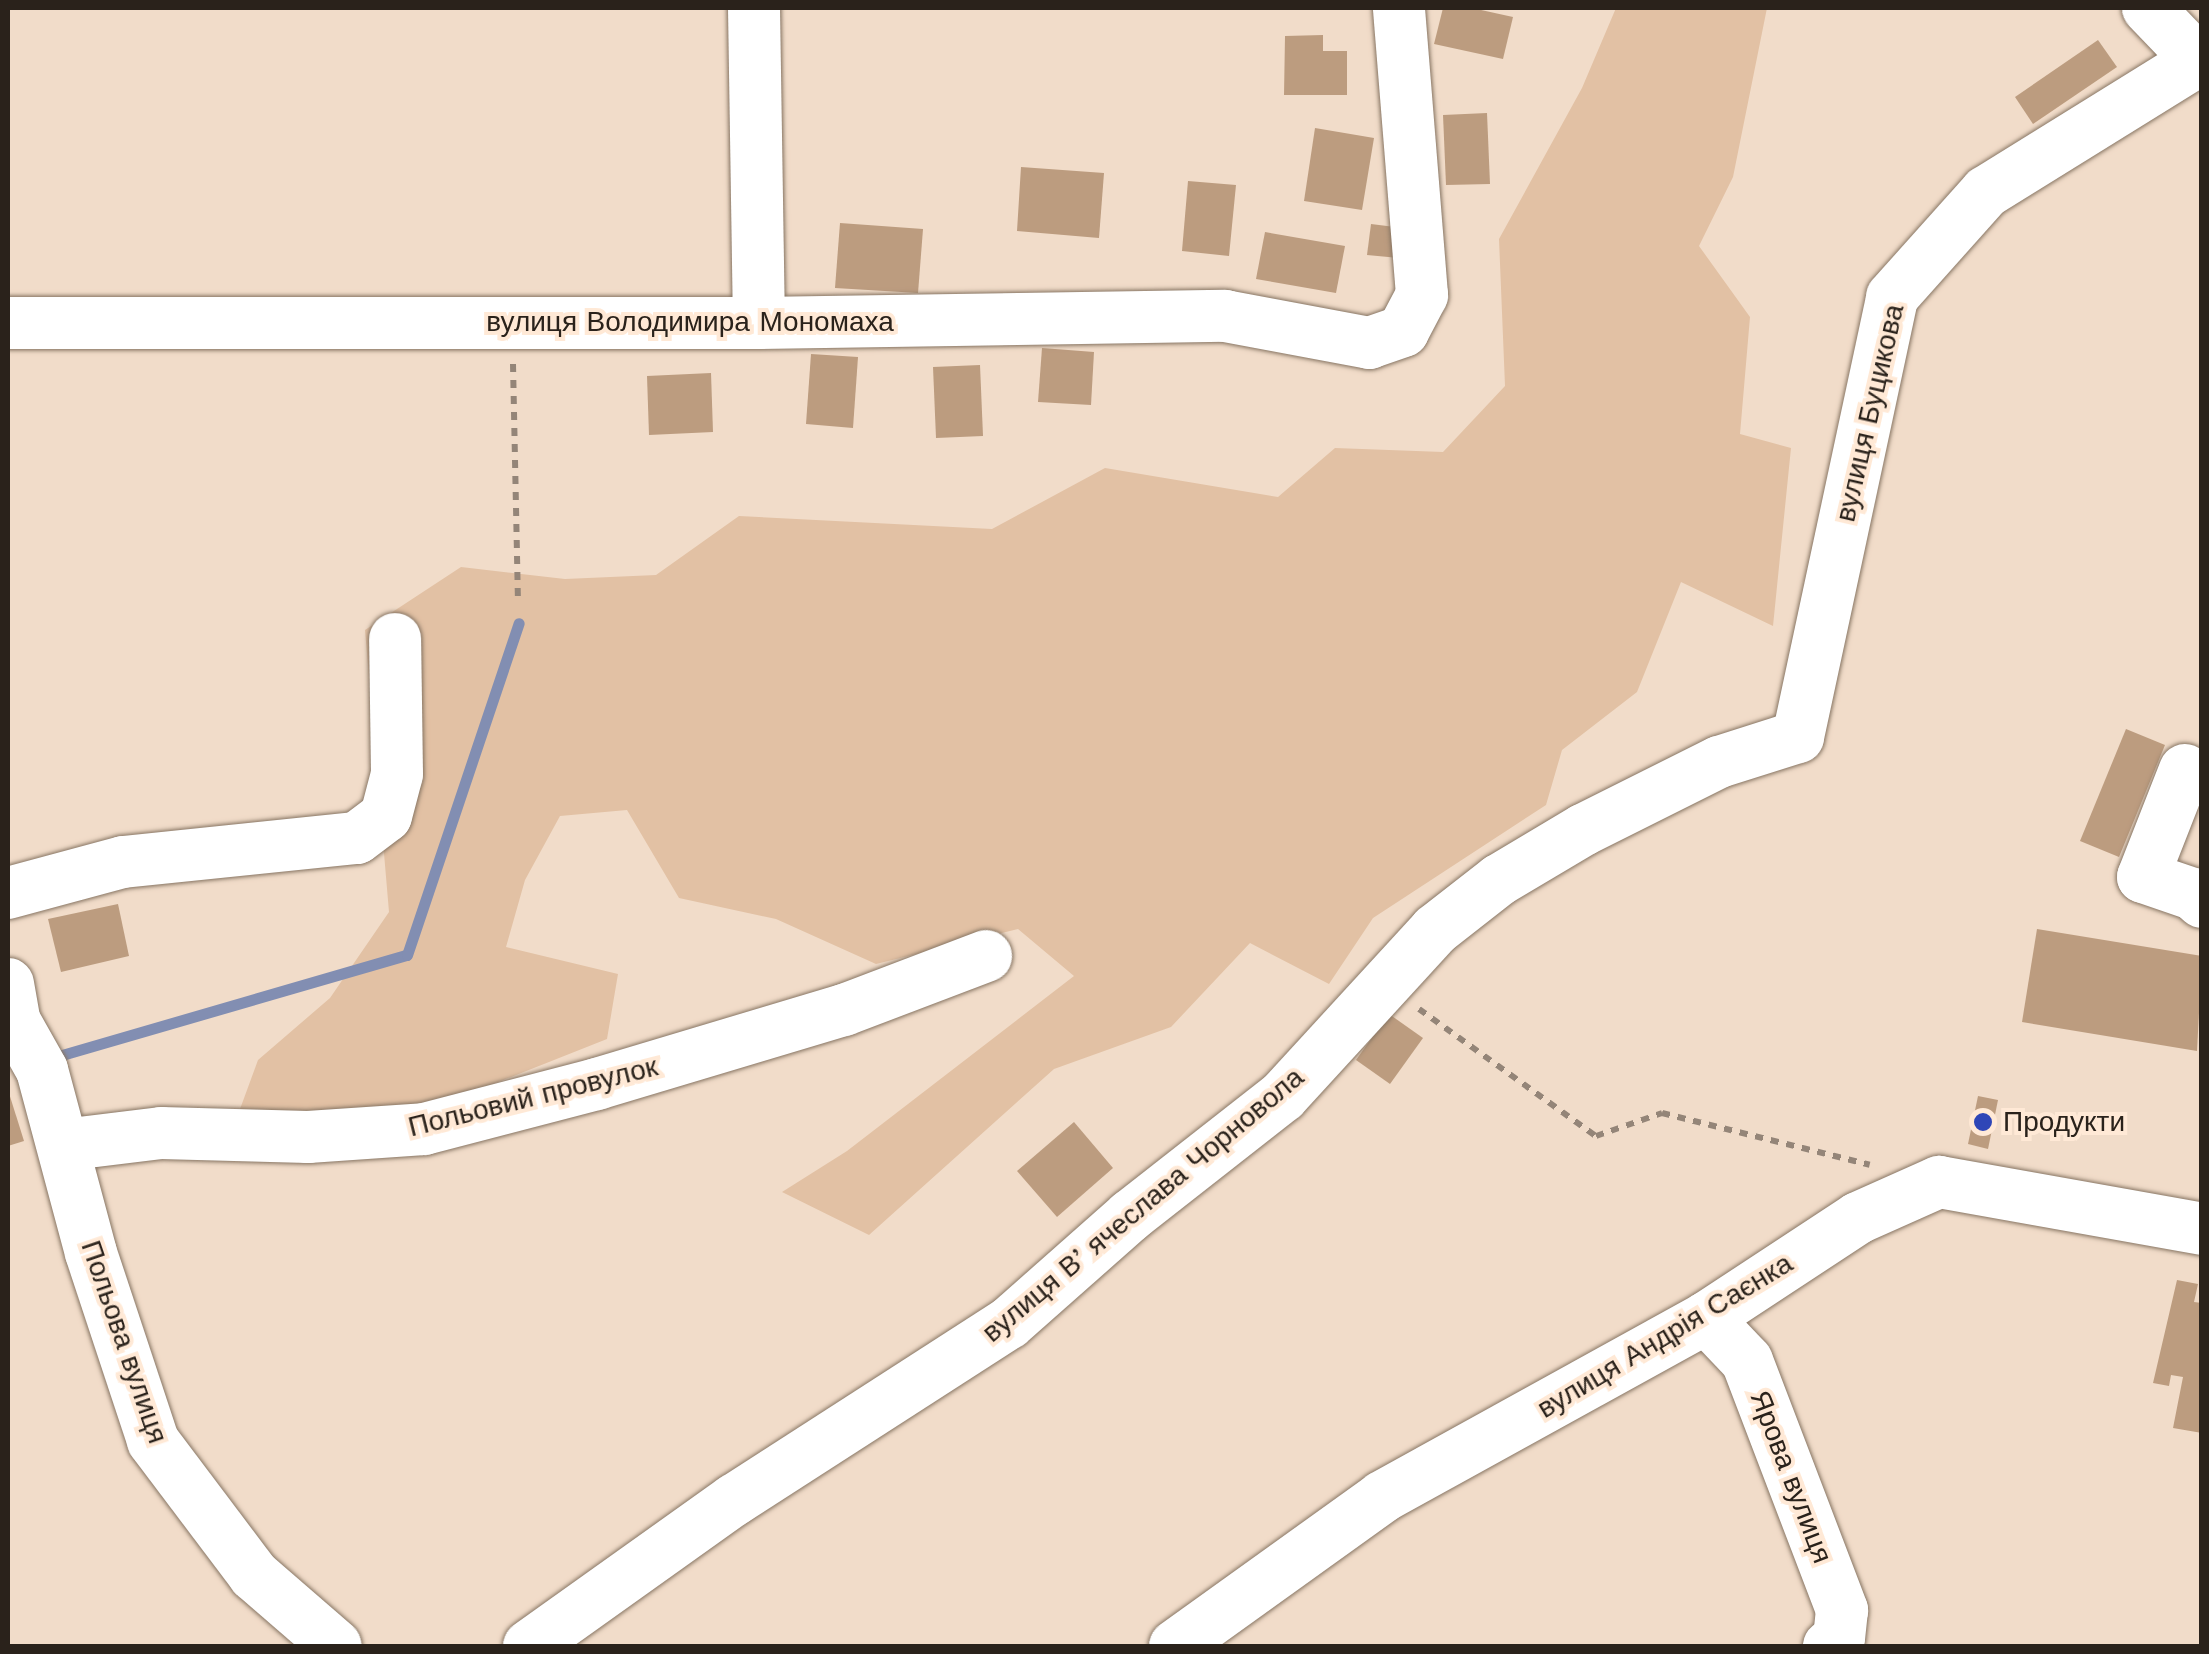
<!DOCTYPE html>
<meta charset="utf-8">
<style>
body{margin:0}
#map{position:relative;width:2209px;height:1654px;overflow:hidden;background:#f1dcc9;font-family:"Work Sans",sans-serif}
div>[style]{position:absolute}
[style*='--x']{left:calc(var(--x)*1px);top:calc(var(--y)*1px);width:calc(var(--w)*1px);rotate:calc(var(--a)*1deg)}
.green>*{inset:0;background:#e2c1a4}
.stream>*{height:11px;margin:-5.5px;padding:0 5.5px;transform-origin:5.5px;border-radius:5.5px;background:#828eb2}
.building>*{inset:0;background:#bc9c7f}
.path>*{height:6px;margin-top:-3px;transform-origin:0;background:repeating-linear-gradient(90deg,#948578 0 8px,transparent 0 16px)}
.roads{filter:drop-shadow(0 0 2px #877563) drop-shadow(0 0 2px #877563)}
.minor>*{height:52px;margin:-26px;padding:0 26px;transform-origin:26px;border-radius:26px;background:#fff}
.dots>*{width:28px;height:28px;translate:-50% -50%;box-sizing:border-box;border:5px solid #ffe9d6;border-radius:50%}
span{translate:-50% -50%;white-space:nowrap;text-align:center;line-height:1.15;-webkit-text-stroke:8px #ffe9d6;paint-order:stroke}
.street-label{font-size:28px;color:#2a221b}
.poi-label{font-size:28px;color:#2a221b}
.left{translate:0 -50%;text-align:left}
.frame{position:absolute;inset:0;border:10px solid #2a221b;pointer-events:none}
</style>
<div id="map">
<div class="green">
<i style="clip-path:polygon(1616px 8px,1767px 8px,1733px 177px,1699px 246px,1750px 317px,1740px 434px,1791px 448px,1773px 626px,1681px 582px,1637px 692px,1562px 750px,1546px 805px,1373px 918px,1329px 984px,1250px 943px,1171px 1027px,1054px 1069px,869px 1235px,782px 1192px,847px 1151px,1074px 976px,1018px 929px,876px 964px,776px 919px,679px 898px,627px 810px,560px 816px,525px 880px,506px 947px,618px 974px,607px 1039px,435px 1107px,236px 1120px,258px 1060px,330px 998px,389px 912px,365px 630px,461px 567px,565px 579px,656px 575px,739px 516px,992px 529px,1105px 468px,1278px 497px,1335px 448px,1443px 452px,1505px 386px,1499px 239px,1582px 88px)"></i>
</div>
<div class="stream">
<i style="--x:55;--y:1057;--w:366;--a:-16.2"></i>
<i style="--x:407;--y:955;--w:350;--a:-71.4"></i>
</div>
<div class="building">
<i style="clip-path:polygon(1443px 8px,1472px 8px,1513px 17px,1503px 59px,1434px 44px)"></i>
<i style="clip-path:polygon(1323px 35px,1323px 51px,1347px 51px,1347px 95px,1284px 95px,1285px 36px)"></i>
<i style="clip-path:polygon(2098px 40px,2117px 67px,2033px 124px,2015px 97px)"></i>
<i style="clip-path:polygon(1487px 113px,1490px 184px,1446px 185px,1443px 115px)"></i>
<i style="clip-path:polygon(1315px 128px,1374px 138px,1362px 210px,1304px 201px)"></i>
<i style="clip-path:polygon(1021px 167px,1104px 173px,1099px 238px,1017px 231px)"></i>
<i style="clip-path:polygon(1188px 181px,1236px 185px,1229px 256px,1182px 251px)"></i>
<i style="clip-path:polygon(840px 223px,923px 229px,918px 293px,835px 288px)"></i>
<i style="clip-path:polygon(1371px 224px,1403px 228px,1399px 258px,1367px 255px)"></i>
<i style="clip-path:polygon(1265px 232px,1345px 246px,1336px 293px,1256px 279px)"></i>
<i style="clip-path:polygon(1042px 348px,1094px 352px,1091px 405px,1038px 402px)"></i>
<i style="clip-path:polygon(811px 354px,858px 357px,853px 428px,806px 424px)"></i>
<i style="clip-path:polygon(980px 365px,983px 436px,936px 438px,933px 367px)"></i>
<i style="clip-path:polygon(711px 373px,713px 432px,649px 435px,647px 376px)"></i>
<i style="clip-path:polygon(2126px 729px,2165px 745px,2119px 857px,2080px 841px)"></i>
<i style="clip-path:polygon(118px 904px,129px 956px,61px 972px,48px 919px)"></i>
<i style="clip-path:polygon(2037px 929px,2202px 956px,2197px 1051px,2022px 1022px)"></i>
<i style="clip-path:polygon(1389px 1014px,1423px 1038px,1390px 1084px,1356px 1060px)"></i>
<i style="clip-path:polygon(8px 1090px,24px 1141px,8px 1146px)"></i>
<i style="clip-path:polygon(1978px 1096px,1998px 1100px,1988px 1149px,1968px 1144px)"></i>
<i style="clip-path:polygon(1074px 1122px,1113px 1168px,1057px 1217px,1017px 1171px)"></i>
<i style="clip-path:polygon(2177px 1280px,2198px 1284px,2194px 1302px,2202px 1303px,2202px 1433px,2173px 1428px,2183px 1377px,2171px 1375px,2169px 1386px,2153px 1383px)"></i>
</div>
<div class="path">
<i style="--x:513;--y:364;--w:240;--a:88.8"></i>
<i style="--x:1419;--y:1009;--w:218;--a:35.7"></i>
<i style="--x:1596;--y:1136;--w:70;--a:-19.2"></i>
<i style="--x:1662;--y:1113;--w:214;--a:14"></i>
</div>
<div class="roads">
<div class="minor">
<i style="--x:754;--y:8;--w:315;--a:89.1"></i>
<i style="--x:2148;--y:8;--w:72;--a:46.1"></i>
<i style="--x:8;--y:323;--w:751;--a:0"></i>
<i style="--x:759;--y:323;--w:466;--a:-0.9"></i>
<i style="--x:1225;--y:316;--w:147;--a:10.6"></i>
<i style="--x:1369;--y:343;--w:36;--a:-19"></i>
<i style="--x:1403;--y:331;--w:41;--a:-62.2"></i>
<i style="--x:1422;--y:295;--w:288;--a:-94.6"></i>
<i style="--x:2185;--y:770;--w:115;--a:111.4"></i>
<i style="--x:2143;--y:877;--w:53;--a:18.8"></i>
<i style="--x:2193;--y:894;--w:12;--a:42"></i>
<i style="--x:8;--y:893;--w:119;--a:-15.1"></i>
<i style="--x:123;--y:862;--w:235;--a:-5.9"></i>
<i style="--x:357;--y:838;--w:36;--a:-37"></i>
<i style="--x:386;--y:816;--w:43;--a:-75.3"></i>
<i style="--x:397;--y:774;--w:135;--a:-90.8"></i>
<i style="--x:8;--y:984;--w:39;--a:80"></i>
<i style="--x:15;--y:1022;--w:55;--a:60.6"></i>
<i style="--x:42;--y:1070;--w:189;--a:75"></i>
<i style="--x:91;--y:1253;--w:198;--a:71.7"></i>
<i style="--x:153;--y:1441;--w:168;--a:53"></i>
<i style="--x:254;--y:1575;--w:108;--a:40.9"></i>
<i style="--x:63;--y:1145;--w:99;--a:-7"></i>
<i style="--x:161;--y:1133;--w:147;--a:1.6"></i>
<i style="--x:308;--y:1137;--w:116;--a:-3.9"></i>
<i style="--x:424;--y:1129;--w:179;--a:-14.6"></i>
<i style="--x:597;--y:1084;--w:258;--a:-16.7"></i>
<i style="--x:844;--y:1010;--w:152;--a:-20.8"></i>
<i style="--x:1706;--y:1318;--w:59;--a:46.4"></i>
<i style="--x:1747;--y:1361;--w:267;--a:69.1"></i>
<i style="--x:1842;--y:1610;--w:28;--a:96"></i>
<i style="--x:1839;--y:1638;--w:13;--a:141"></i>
<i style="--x:529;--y:1646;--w:252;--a:-35.5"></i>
<i style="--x:734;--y:1500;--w:327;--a:-32.8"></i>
<i style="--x:1009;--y:1323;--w:162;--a:-41.5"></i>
<i style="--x:1130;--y:1216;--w:194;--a:-38.1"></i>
<i style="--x:1283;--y:1096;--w:225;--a:-47.5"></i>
<i style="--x:1435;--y:930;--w:81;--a:-38"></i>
<i style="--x:1499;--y:880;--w:98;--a:-30.8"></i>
<i style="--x:1583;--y:830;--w:152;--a:-26.6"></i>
<i style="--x:1719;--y:762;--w:83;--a:-17.6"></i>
<i style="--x:1798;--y:737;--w:450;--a:-77.9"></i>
<i style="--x:1892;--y:297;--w:141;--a:-48.2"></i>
<i style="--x:1986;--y:192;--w:254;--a:-31.8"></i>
<i style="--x:1175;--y:1646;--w:255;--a:-35.7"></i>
<i style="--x:1382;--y:1497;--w:370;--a:-28.9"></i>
<i style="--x:1706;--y:1318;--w:182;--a:-33.3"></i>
<i style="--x:1858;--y:1218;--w:89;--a:-24"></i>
<i style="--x:1939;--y:1182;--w:267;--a:10.1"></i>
</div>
</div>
<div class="dots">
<i style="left:1983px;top:1122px;background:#2f46b7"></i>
</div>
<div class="street-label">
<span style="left:690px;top:322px">вулиця Володимира Мономаха</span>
<span style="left:1870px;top:413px;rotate:-77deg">вулиця Буцикова</span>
<span style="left:533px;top:1097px;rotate:-14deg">Польовий провулок</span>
<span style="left:1143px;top:1205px;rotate:-40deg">вулиця Вʼячеслава Чорновола</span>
<span style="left:1665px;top:1336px;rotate:-31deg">вулиця Андрія Саєнка</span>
<span style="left:124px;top:1342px;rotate:71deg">Польова вулиця</span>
<span style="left:1791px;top:1477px;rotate:69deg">Ярова вулиця</span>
</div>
<div class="poi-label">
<span class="left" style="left:2003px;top:1122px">Продукти</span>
</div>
<div class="frame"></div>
</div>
